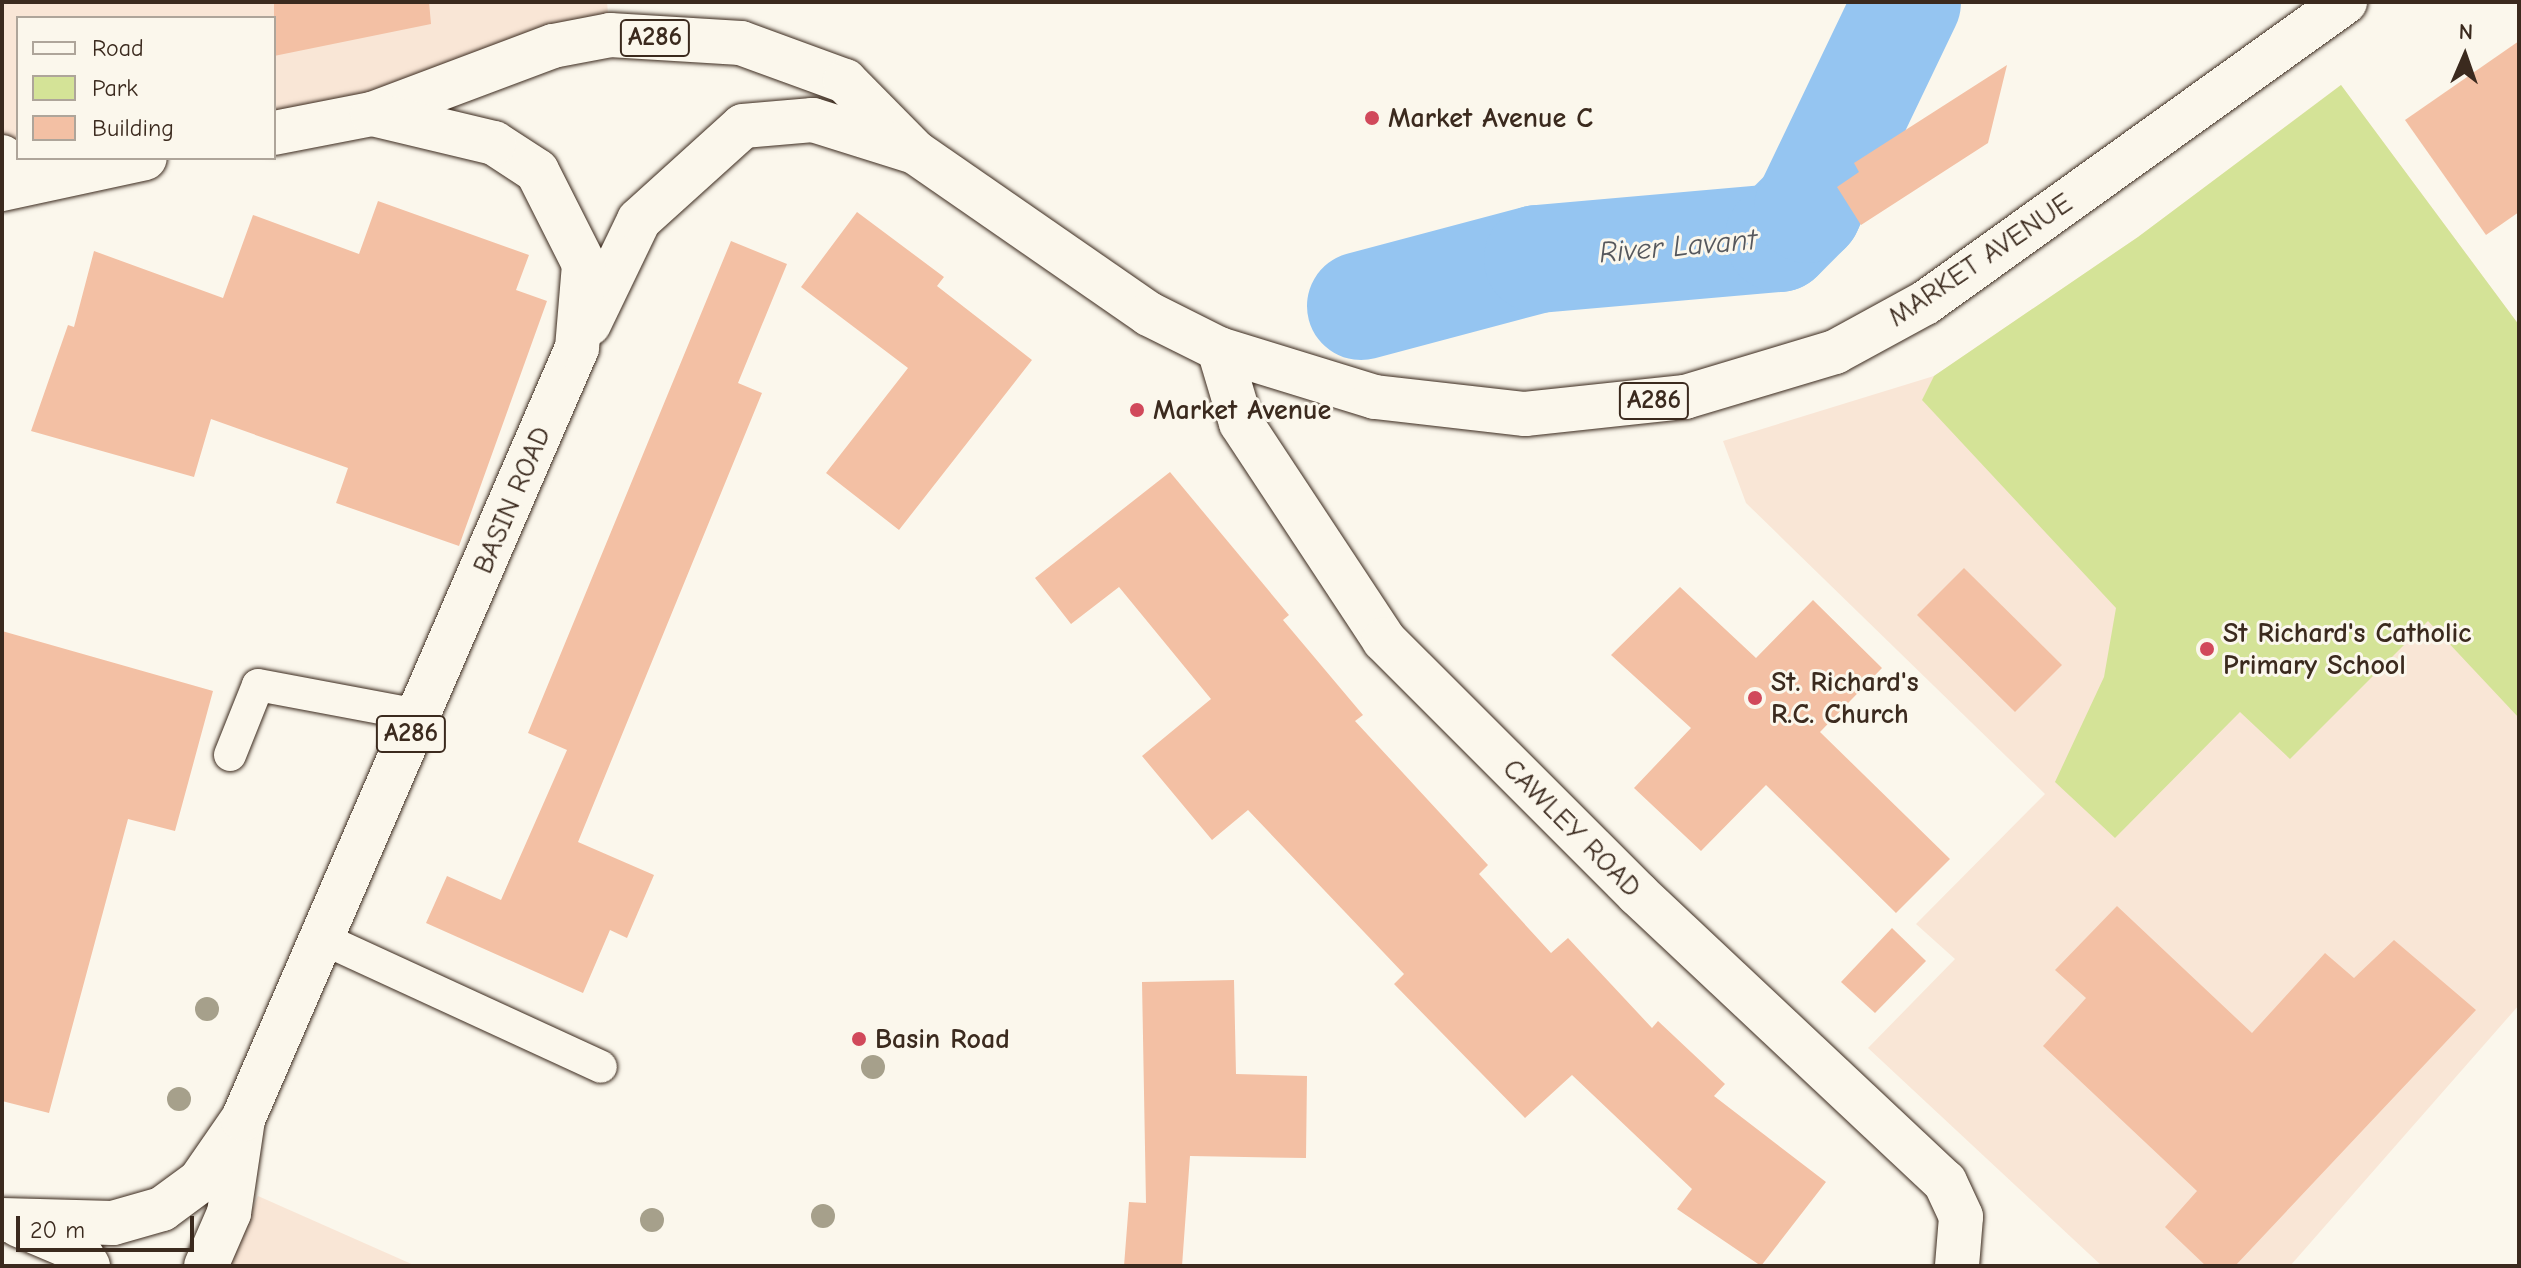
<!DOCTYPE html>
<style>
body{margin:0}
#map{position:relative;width:2521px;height:1268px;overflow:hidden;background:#fbf7ec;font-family:"Comic Neue",sans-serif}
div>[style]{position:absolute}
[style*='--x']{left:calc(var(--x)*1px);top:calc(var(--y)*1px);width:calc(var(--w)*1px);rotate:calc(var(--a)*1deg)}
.built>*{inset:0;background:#f9e6d6}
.green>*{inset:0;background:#d4e397}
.river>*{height:108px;margin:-54px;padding:0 54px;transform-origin:54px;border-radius:54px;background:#95c5f1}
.building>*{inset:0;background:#f3c0a4}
.roads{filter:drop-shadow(0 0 2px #3b2a1e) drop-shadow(0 0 2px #3b2a1e)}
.service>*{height:32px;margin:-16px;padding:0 16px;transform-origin:16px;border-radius:16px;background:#fbf7ec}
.minor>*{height:44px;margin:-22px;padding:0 22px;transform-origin:22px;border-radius:22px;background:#fbf7ec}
.tertiary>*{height:44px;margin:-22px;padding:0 22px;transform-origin:22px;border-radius:22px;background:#fbf7ec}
.primary>*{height:44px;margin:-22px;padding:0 22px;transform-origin:22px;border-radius:22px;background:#fbf7ec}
.trees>*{width:24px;height:24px;margin:-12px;border-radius:50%;background:#a6a08b}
.dots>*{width:22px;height:22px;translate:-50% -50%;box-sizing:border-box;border:4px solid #fbf7ec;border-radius:50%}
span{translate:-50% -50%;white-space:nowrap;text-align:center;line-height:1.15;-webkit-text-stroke:6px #fbf7ec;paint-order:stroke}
.shield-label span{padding:2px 6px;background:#fbf7ec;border:2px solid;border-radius:6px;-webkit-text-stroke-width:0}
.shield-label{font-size:26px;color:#3b2a1e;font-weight:700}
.poi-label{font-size:28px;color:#3b2a1e;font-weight:700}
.left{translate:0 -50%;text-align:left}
.street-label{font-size:28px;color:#3b2a1e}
.water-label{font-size:30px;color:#56585d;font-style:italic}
.frame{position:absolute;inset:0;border:4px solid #3b2a1e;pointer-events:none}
.legend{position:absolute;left:16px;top:16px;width:260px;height:144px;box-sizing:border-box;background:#fbf7ec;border:2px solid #aea59a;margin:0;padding:10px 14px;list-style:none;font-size:24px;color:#3b2a1e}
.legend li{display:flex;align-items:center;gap:16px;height:40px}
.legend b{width:40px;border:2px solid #aea59a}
.north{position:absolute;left:2425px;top:16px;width:80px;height:80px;-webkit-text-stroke:6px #fbf7ec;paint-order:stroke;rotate:2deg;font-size:22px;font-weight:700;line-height:32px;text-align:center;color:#3b2a1e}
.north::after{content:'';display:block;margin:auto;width:28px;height:36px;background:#3b2a1e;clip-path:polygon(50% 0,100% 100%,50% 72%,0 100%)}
.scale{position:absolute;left:16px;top:1216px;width:178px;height:36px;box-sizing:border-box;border:4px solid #3b2a1e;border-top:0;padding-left:10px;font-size:24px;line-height:28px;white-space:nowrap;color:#3b2a1e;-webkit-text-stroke:6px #fbf7ec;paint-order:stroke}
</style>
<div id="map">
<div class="built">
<i style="clip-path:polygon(2px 2px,607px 2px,610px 35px,274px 133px,274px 18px,18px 18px,18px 158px,145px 158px,32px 180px,2px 157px)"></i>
<i style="clip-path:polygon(2341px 85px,2519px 325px,2519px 1005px,2290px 1266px,2102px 1266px,1868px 1048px,1955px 959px,1916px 924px,2045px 794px,1746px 503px,1723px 441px,1934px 376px,2138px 237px)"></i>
<i style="clip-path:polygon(258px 1196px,416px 1266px,228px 1266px)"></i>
</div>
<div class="green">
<i style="clip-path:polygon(2341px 85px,2519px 325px,2519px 718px,2428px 621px,2290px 759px,2240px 712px,2115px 838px,2055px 782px,2104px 677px,2116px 608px,1922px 400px,1934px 376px,2138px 237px)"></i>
</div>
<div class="river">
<i style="--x:1361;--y:306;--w:183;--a:-14.9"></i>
<i style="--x:1538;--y:259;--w:242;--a:-5"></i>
<i style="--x:1779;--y:238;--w:41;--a:-45"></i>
<i style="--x:1808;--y:209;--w:229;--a:-64.4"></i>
</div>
<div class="building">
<i style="clip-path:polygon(274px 2px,429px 2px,431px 24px,274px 56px)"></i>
<i style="clip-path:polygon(2519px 41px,2519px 212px,2486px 235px,2405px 120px)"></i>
<i style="clip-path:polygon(2007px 65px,1988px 143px,1861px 225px,1837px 187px,1859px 172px,1854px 163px)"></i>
<i style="clip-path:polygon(378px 201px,529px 255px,516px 290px,547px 301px,459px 546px,336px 503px,348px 468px,211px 419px,194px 477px,31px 431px,68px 325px,74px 327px,94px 251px,223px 298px,253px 215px,359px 254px)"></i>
<i style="clip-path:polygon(857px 212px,944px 277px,937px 286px,1032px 360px,899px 530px,826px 473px,908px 368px,801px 287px)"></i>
<i style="clip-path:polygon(731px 241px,787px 264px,738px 383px,762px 393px,578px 842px,654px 875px,627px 938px,610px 930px,583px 993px,426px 923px,447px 876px,501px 900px,567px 750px,528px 733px)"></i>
<i style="clip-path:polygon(1170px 472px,1289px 615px,1283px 620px,1363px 715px,1355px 721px,1488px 865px,1479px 874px,1551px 953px,1568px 938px,1652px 1028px,1658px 1021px,1725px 1084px,1714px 1096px,1826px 1182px,1761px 1266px,1677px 1209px,1692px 1189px,1572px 1075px,1525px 1118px,1394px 984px,1404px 974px,1248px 810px,1212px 840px,1142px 756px,1211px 699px,1119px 587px,1071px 624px,1035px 578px)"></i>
<i style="clip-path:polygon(1964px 568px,2062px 665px,2015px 712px,1917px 615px)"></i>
<i style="clip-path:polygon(1680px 587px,1756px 658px,1813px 600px,1882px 668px,1820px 732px,1950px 859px,1896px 913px,1766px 785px,1701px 851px,1634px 788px,1691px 728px,1611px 655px)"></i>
<i style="clip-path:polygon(2px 631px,213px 691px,175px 831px,128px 819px,49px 1113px,2px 1101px)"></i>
<i style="clip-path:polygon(2117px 906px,2252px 1033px,2325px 953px,2354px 978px,2394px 940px,2476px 1010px,2235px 1266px,2206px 1266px,2165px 1227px,2197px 1191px,2043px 1046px,2086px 998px,2055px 970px)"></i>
<i style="clip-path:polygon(1892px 928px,1926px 961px,1875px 1013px,1841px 982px)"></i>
<i style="clip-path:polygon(1234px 980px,1236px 1074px,1307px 1076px,1306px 1158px,1190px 1156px,1182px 1266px,1124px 1266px,1129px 1202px,1146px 1203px,1142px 982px)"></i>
</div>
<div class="roads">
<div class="service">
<i style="--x:230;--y:755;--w:75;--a:-68.2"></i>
<i style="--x:258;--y:685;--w:164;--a:10.6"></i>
<i style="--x:321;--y:938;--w:308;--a:24.7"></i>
</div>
<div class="minor">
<i style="--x:2;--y:157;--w:38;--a:37"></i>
<i style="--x:1219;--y:349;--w:77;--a:73.4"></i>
<i style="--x:1241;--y:423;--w:260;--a:56.6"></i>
<i style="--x:1384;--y:640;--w:359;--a:45"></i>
<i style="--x:1638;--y:894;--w:421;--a:43.2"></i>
<i style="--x:1945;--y:1182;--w:38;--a:65"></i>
<i style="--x:1961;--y:1217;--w:49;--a:94.7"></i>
</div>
<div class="tertiary">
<i style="--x:19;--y:1225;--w:64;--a:23"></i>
<i style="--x:78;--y:1250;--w:19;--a:58"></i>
<i style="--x:206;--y:1266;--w:58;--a:-66.5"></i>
<i style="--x:229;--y:1213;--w:95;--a:-81.5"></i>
</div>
<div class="primary">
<i style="--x:274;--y:133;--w:100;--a:-11"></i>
<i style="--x:372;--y:114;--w:193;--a:-20.6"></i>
<i style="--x:553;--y:46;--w:58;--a:-10.9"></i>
<i style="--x:610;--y:35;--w:131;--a:3.5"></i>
<i style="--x:741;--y:43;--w:111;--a:20.1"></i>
<i style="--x:845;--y:81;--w:100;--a:45.4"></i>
<i style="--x:915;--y:152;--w:285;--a:34.7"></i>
<i style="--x:1149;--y:314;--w:78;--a:26.6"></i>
<i style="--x:1219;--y:349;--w:163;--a:17.1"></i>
<i style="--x:1375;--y:397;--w:151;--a:6.5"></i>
<i style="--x:1525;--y:414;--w:161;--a:-6.1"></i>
<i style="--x:1685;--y:397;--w:157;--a:-16.7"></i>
<i style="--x:1835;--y:352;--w:102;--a:-28.6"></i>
<i style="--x:1925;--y:303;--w:517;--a:-35.63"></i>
<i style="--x:2;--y:189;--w:146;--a:-12.2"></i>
<i style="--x:589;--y:324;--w:115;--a:-64.3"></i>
<i style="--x:639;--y:220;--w:140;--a:-42.1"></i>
<i style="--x:743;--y:126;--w:70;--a:-4.9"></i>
<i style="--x:813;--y:120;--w:101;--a:17.4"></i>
<i style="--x:2;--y:1220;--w:111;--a:1.5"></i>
<i style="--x:113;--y:1223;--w:51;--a:-15.9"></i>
<i style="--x:162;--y:1209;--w:47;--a:-36.4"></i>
<i style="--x:200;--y:1181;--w:75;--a:-55.3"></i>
<i style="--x:243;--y:1119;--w:840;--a:-66.58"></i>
<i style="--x:577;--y:348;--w:84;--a:-85.2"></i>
<i style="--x:584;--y:264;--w:104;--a:-116.8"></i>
<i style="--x:537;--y:171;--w:51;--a:-146.9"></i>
<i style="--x:494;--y:143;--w:125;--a:-166.6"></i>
</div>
</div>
<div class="trees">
<i style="left:207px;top:1009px"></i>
<i style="left:873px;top:1067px"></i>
<i style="left:179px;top:1099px"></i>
<i style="left:823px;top:1216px"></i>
<i style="left:652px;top:1220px"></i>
</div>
<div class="dots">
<i style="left:1372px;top:118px;background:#d1495b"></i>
<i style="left:1137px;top:410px;background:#d1495b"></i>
<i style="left:2207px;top:649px;background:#d1495b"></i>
<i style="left:1755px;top:698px;background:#d1495b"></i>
<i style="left:859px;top:1039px;background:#d1495b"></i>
</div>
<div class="shield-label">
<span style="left:655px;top:38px">A286</span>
<span style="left:1654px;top:401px">A286</span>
<span style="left:411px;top:734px">A286</span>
</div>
<div class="poi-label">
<span class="left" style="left:1388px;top:118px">Market Avenue C</span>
<span class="left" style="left:1153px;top:410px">Market Avenue</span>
<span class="left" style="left:2223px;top:649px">St Richard's Catholic<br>Primary School</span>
<span class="left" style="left:1771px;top:698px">St. Richard's<br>R.C. Church</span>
<span class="left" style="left:875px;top:1039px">Basin Road</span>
</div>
<div class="street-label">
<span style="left:1980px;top:260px;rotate:-34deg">MARKET AVENUE</span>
<span style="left:512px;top:500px;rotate:-67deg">BASIN ROAD</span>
<span style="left:1572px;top:828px;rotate:45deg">CAWLEY ROAD</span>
</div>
<div class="water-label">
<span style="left:1678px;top:247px;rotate:-5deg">River Lavant</span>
</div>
<div class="frame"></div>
<ul class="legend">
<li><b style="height:10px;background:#fbf7ec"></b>Road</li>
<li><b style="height:22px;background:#d4e397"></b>Park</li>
<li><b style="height:22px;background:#f3c0a4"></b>Building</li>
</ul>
<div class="north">N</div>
<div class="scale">20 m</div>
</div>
